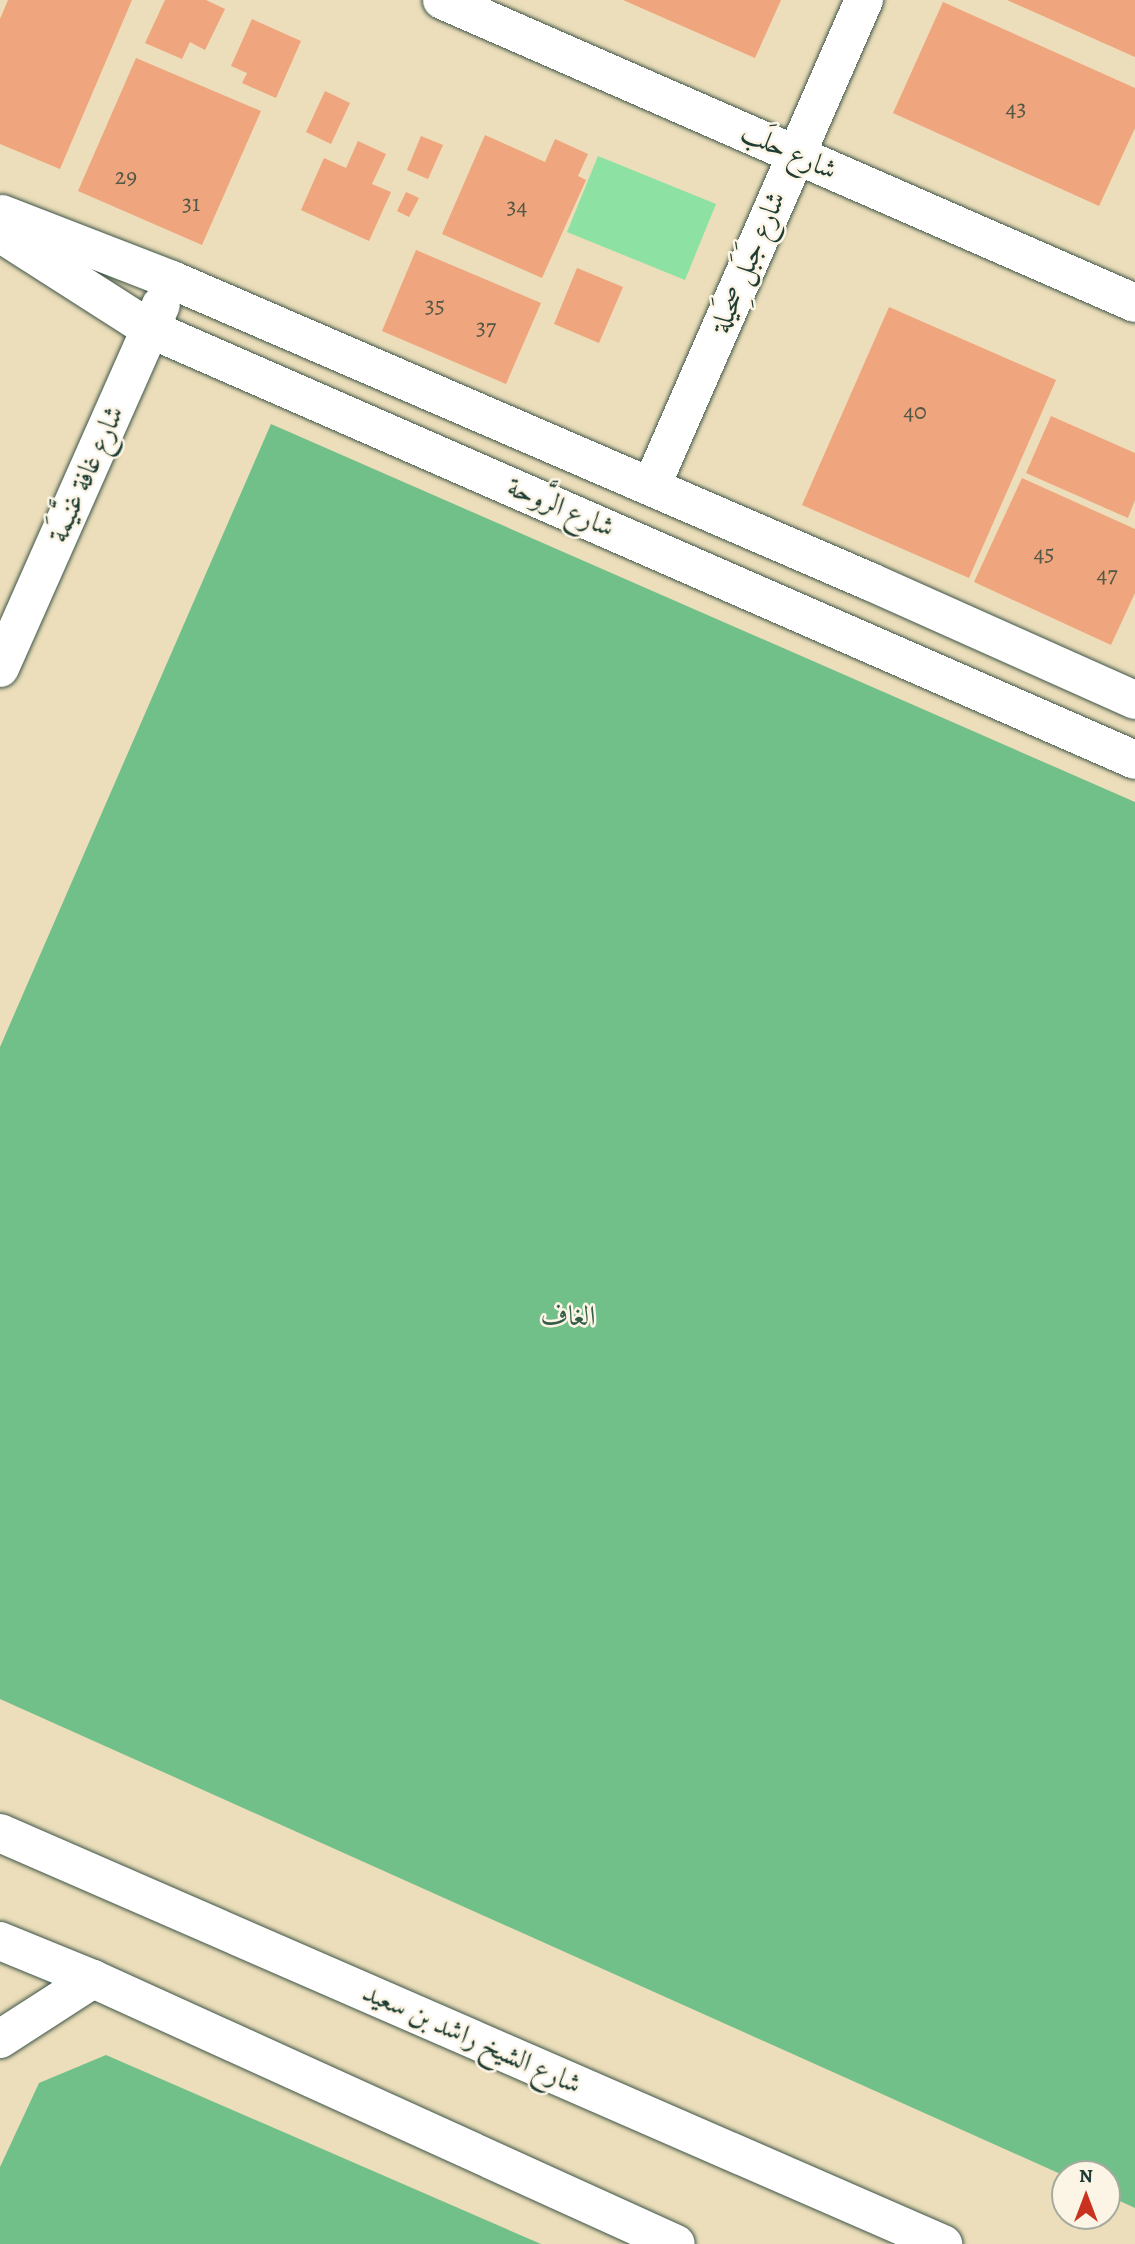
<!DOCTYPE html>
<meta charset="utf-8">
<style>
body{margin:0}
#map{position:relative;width:1135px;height:2244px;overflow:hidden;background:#ecdeba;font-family:Alegreya,Amiri,serif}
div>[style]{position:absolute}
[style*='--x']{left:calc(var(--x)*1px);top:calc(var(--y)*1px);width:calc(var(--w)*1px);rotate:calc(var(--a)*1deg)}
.green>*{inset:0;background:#8ce1a3}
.forest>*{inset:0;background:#71bf89}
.building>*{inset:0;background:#efa57d}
.roads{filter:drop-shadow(0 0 2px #3e5548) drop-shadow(0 0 2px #3e5548)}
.minor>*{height:38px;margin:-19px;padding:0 19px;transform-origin:19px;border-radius:19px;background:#fff}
.major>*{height:38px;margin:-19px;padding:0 19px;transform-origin:19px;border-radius:19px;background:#fff}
span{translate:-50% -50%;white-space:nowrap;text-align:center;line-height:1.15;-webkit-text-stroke:5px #fcf5e5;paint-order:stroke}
.number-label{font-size:24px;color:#535746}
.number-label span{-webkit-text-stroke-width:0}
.street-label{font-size:28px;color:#1f3d34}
.park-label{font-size:28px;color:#355e4a}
.north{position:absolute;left:1051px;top:2160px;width:70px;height:70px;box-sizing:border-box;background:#fcf5e5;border:2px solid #a4ab9e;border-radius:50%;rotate:0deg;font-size:19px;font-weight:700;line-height:28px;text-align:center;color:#1f3d34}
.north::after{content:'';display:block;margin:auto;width:24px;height:32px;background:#c8321e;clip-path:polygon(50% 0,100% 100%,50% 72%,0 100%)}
</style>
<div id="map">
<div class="green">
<i style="clip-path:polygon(598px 156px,716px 204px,685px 280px,567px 232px)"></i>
</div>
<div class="forest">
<i style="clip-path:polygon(271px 424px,1135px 802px,1135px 2208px,1107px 2195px,1107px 2174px,1065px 2176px,0 1699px,0 1047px)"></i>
<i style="clip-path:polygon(106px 2055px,541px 2244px,0 2244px,0 2167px,39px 2083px)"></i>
</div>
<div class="building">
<i style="clip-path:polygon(8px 0,132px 0,60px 169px,0 144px,0 19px)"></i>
<i style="clip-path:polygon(165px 0,206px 0,225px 9px,205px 50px,190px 42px,182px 59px,145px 43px)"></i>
<i style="clip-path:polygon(623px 0,781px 0,755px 58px)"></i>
<i style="clip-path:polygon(1007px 0,1135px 0,1135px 57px)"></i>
<i style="clip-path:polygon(943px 2px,1135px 88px,1135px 128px,1099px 206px,893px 113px)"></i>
<i style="clip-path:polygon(252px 19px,301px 41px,276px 98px,242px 83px,247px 73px,231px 66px)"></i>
<i style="clip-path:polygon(136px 58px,261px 111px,202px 245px,78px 191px)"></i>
<i style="clip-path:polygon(325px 91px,350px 103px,331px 144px,306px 132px)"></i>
<i style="clip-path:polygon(485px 135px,545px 162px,555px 139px,588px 154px,578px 176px,586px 180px,542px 278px,442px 234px)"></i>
<i style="clip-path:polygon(421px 136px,443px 145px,428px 179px,407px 170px)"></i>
<i style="clip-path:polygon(358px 141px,386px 154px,372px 184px,391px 192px,369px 241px,301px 210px,324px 158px,346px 168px)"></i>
<i style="clip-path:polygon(406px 192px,419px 198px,409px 217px,397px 211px)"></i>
<i style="clip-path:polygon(416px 250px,541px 303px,506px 384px,382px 331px)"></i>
<i style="clip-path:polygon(577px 268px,623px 287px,599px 343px,554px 324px)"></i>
<i style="clip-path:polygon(889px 307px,1056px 380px,969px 578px,802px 505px)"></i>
<i style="clip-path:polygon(1051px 416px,1135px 453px,1135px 500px,1128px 518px,1026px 473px)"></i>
<i style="clip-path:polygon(1022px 478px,1135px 529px,1135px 593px,1111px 645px,974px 582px)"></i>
</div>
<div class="roads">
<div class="minor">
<i style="--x:442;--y:0;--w:756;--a:23.62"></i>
<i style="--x:2;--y:214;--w:182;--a:21.2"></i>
<i style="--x:172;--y:280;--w:761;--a:23.37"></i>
<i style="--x:871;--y:582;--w:289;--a:24.1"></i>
<i style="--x:0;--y:233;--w:178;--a:32.6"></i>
<i style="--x:150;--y:329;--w:1075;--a:23.63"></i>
<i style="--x:651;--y:487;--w:532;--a:-66.38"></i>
<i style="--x:0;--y:668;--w:397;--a:-66.1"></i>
<i style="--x:0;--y:2039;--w:111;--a:-32.8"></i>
</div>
<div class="major">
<i style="--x:0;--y:1833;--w:1029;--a:23.55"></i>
<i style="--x:0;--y:1941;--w:100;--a:22.2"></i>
<i style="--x:93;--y:1979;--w:640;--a:24.44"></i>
</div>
</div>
<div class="number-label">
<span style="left:1016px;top:109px">43</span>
<span style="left:126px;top:177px">29</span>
<span style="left:191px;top:204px">31</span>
<span style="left:517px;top:207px">34</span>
<span style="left:435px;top:306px">35</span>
<span style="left:486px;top:328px">37</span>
<span style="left:915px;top:412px">40</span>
<span style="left:1044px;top:554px">45</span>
<span style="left:1107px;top:575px">47</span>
</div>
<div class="street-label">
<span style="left:789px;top:151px;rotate:24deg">شارع حلَب</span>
<span style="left:748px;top:262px;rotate:-67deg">شارع جَبَل صِحَيلة</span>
<span style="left:86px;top:474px;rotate:-66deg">شارع غافة غنَّيمَة</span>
<span style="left:561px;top:507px;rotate:23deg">شارع الرَّوحة</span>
<span style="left:472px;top:2038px;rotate:24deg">شارع الشيخ راشد بن سعيد</span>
</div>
<div class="park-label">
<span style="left:568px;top:1316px">الغاف</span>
</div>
<div class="north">N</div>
</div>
